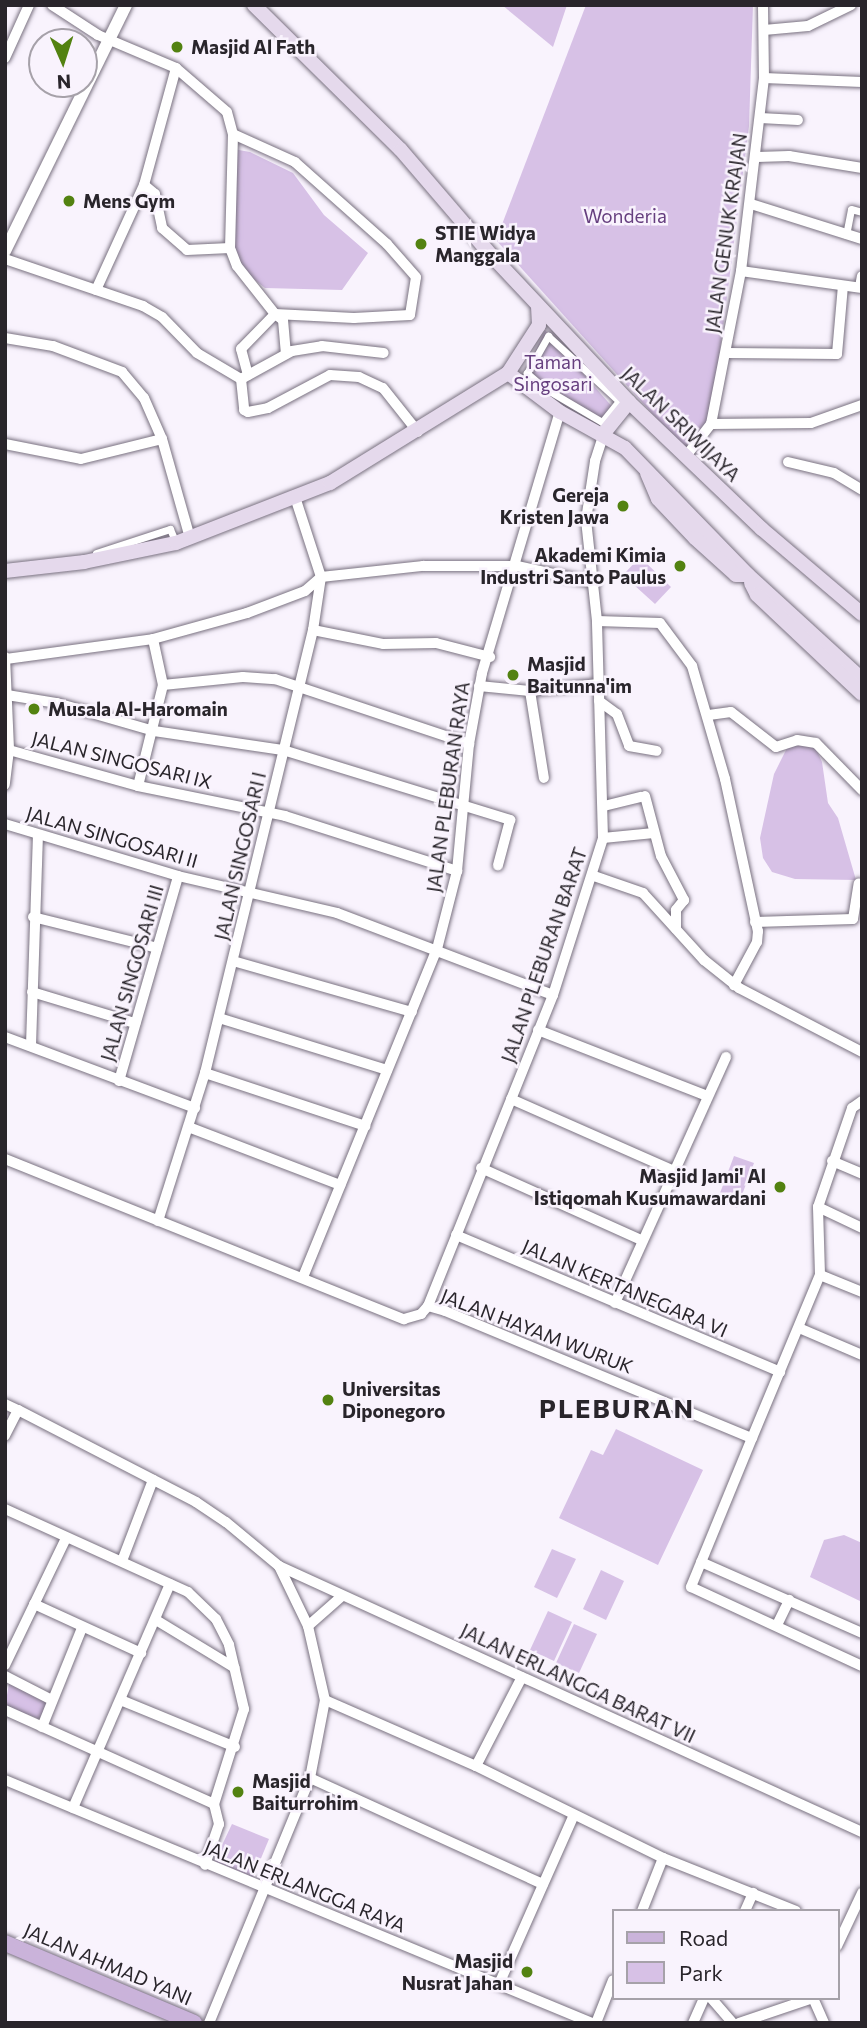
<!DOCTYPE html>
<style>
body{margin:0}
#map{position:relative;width:867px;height:2028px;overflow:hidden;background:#f9f3fd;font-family:Commissioner,sans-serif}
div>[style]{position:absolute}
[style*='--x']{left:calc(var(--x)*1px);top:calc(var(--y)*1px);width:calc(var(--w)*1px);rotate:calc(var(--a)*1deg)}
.green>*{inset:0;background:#d7c1e6}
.roads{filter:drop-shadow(0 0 2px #797180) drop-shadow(0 0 2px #797180)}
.pedestrian>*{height:7px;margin:-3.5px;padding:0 3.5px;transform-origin:3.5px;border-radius:3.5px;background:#fff}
.minor>*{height:10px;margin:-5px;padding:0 5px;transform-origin:5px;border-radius:5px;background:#fff}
.tertiary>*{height:12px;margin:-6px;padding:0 6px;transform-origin:6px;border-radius:6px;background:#fff}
.secondary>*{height:14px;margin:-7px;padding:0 7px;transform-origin:7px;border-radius:7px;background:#e5d9ec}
.primary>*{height:16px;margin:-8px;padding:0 8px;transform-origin:8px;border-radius:8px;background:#cab3da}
.dots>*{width:19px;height:19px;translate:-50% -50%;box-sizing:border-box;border:4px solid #f9f3fd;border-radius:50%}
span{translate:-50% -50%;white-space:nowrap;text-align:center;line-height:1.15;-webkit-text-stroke:5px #f9f3fd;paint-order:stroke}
.poi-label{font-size:19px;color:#29252b;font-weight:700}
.left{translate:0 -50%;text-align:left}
.right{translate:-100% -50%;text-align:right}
.park-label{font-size:19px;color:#663f7f}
.street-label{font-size:19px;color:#29252b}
.district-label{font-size:26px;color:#29252b;font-weight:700;letter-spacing:2px}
.frame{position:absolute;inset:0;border:7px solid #29252b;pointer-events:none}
.legend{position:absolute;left:612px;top:1909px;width:228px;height:91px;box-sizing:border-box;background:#f9f3fd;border:2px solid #a6a1a9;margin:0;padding:9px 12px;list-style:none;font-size:21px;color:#29252b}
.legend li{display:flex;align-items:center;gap:14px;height:35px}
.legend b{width:35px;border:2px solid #a6a1a9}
.north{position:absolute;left:28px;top:28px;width:70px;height:70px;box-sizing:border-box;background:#f9f3fd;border:2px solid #a6a1a9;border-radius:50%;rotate:177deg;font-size:19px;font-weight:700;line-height:28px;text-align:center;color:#29252b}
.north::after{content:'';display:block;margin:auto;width:24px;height:32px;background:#538211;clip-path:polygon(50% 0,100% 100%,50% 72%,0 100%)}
</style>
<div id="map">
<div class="green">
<i style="clip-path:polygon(502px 5px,567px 5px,553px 47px)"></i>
<i style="clip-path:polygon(586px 5px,753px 5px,749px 126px,711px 420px,685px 450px,496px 240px)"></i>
<i style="clip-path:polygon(233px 149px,250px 152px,293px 173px,324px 215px,368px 253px,342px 290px,265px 288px,250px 276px,235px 257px,228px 229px)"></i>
<i style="clip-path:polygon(545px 330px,615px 410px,599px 427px,560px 409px,523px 379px)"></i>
<i style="clip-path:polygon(640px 557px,671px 587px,655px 604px,623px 575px)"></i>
<i style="clip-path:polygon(800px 744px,816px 749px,822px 762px,828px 803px,838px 818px,856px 880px,795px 879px,772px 872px,763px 858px,760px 838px,774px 774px,787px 748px)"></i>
<i style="clip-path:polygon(734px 1156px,754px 1163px,737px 1208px,717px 1201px)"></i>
<i style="clip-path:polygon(616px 1429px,703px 1470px,658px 1565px,559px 1518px,591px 1450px,603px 1455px)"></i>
<i style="clip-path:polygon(844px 1535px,862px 1543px,862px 1602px,810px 1577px,824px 1540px)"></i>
<i style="clip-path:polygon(552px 1549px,576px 1559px,557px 1598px,534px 1587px)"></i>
<i style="clip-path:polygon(601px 1570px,624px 1581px,606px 1620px,583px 1609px)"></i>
<i style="clip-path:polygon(548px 1611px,572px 1622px,554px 1661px,530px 1650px)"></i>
<i style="clip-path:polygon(574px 1624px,597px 1634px,579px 1673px,556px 1663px)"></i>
<i style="clip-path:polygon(9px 1684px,50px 1700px,42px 1720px,5px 1706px)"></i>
<i style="clip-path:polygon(232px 1824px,269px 1839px,252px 1880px,214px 1862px)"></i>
</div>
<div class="roads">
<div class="pedestrian">
<i style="--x:846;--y:235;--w:26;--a:-79"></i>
<i style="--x:851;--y:209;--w:11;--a:15"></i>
<i style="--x:548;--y:336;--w:96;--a:42.5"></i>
<i style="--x:619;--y:401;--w:27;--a:129"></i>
<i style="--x:602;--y:422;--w:67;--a:-149.6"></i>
<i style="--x:544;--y:388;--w:23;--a:-139"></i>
<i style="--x:527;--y:373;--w:43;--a:-60.4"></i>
<i style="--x:96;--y:553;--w:78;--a:-18"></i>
<i style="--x:170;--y:529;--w:15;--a:67"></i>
</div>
<div class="minor">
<i style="--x:52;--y:5;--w:55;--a:33.1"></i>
<i style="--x:98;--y:35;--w:85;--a:22.9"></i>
<i style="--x:176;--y:68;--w:67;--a:40.8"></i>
<i style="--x:227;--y:112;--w:23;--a:75"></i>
<i style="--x:233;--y:134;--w:114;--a:91.5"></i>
<i style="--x:230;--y:248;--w:19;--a:69"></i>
<i style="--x:237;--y:266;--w:61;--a:51.6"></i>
<i style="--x:275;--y:314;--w:79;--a:2.9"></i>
<i style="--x:354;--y:318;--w:56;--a:-3.1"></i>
<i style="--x:410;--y:315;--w:38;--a:-81"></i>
<i style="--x:416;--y:277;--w:44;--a:-131.3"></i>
<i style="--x:387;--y:244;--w:123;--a:-138.3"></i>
<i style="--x:295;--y:162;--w:68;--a:-155.7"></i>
<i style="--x:764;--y:30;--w:44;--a:-5.2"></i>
<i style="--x:808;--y:26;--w:48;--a:-26"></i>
<i style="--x:5;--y:58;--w:58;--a:-65.6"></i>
<i style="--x:764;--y:78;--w:98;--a:2.3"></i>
<i style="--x:760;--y:118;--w:38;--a:3"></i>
<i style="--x:757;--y:157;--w:32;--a:-2"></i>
<i style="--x:789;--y:156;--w:74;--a:9.3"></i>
<i style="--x:144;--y:185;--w:14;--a:39"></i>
<i style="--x:155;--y:194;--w:35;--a:78"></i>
<i style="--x:162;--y:228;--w:33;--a:41"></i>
<i style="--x:187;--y:250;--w:43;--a:-2.7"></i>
<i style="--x:751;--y:204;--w:116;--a:17.5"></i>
<i style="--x:5;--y:259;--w:146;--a:18.8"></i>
<i style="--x:143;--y:306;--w:22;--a:30"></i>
<i style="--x:162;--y:317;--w:50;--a:45.8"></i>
<i style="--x:197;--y:353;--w:51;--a:30.6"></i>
<i style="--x:241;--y:379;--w:58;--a:-28.8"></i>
<i style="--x:292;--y:351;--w:30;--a:-9"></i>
<i style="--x:322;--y:346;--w:62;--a:6.4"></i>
<i style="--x:741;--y:271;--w:122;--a:8"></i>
<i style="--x:860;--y:287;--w:11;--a:-80"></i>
<i style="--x:96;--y:290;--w:115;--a:-65.4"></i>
<i style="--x:144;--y:185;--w:121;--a:-74.7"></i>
<i style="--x:5;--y:338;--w:49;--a:9.5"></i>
<i style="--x:53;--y:346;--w:74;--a:20.6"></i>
<i style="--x:122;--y:372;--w:34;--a:50"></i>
<i style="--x:144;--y:398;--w:45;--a:66.3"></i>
<i style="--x:162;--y:439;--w:103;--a:74.2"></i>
<i style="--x:727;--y:353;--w:110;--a:0.5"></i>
<i style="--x:837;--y:354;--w:68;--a:-85"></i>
<i style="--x:248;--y:375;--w:27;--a:-105"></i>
<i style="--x:241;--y:349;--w:49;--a:-45.8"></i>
<i style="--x:275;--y:314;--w:10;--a:37"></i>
<i style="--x:283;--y:320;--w:34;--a:85"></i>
<i style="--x:241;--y:379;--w:31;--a:84"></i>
<i style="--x:244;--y:410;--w:4;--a:27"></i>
<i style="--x:248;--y:412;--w:20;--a:-11"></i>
<i style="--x:268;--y:408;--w:70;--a:-28"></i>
<i style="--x:330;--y:375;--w:29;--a:4"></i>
<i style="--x:359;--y:377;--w:26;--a:25"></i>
<i style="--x:383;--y:388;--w:56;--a:51.5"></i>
<i style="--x:711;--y:424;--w:100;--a:-0.6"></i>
<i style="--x:811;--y:423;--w:54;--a:-19.4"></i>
<i style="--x:5;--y:444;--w:77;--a:11.2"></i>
<i style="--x:81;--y:459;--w:83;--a:-13.9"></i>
<i style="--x:686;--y:456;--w:41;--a:-52"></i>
<i style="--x:711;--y:424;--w:156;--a:-78.9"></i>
<i style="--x:741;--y:271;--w:194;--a:-83.2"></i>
<i style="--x:764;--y:78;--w:73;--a:-90.8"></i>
<i style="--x:788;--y:462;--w:47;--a:13.4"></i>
<i style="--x:834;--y:473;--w:33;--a:31"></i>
<i style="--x:597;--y:621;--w:63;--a:1.8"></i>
<i style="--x:660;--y:623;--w:54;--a:53.3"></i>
<i style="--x:692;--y:666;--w:118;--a:73.7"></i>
<i style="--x:725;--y:779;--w:156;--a:77.8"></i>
<i style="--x:758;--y:931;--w:11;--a:95"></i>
<i style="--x:757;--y:942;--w:49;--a:118.1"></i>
<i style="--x:313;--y:630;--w:71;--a:11.3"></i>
<i style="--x:383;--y:644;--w:53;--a:-1.1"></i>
<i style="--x:436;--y:643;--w:56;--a:14.5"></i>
<i style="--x:5;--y:657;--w:93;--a:87.5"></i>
<i style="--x:9;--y:750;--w:35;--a:97"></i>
<i style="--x:6;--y:659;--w:148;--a:-7.7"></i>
<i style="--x:153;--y:639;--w:98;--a:-15.5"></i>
<i style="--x:247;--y:613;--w:62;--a:-20.8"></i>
<i style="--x:305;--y:591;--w:21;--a:-41"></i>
<i style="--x:321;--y:577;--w:103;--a:-6.2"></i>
<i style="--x:423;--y:566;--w:94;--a:0"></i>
<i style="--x:517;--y:566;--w:80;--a:12.3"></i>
<i style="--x:163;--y:685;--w:80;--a:-5.7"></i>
<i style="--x:243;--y:677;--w:32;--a:4"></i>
<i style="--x:275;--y:679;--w:205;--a:18.5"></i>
<i style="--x:479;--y:686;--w:51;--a:5.6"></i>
<i style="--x:530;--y:691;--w:69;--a:-5.8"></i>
<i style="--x:530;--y:691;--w:88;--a:80.9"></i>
<i style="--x:7;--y:695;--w:51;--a:9.1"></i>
<i style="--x:57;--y:703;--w:101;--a:16.1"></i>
<i style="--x:154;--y:731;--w:130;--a:8.4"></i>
<i style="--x:283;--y:750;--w:238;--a:17.1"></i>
<i style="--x:510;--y:820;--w:47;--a:104.9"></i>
<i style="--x:599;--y:701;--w:22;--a:36"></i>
<i style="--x:617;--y:714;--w:34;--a:69"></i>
<i style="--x:629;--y:746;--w:28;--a:10"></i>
<i style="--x:709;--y:715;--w:22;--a:-8"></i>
<i style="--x:731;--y:712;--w:57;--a:37.9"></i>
<i style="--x:776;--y:747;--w:22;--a:-18"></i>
<i style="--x:797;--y:740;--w:19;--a:9"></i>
<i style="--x:816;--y:743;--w:66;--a:45.6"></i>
<i style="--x:9;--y:750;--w:134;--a:15.6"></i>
<i style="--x:138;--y:786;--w:150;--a:11.5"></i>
<i style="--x:285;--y:816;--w:181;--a:17.7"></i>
<i style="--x:138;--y:786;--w:104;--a:-76.1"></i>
<i style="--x:163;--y:685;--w:47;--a:-102.3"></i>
<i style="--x:645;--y:796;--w:62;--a:75.1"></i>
<i style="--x:661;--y:856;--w:50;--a:62.4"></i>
<i style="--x:684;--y:900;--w:13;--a:129"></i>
<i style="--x:676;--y:910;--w:19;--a:90"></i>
<i style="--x:604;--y:806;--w:38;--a:-14"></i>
<i style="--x:5;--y:824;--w:181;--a:16.7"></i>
<i style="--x:178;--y:876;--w:163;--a:13.1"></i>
<i style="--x:337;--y:913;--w:231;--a:20.8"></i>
<i style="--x:603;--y:838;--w:51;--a:-5.6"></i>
<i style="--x:594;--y:876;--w:52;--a:19.1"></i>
<i style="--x:643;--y:893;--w:91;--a:47.7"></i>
<i style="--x:704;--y:960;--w:45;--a:38.7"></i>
<i style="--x:739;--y:988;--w:139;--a:27.5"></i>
<i style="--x:33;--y:917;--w:128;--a:14"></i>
<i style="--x:755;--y:922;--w:98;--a:-1.8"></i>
<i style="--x:853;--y:919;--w:36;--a:-81"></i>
<i style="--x:233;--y:961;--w:186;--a:15.9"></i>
<i style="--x:32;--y:992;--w:108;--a:16.8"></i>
<i style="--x:219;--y:1018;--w:176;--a:17.2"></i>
<i style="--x:538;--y:1030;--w:181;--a:21.3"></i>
<i style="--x:5;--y:1037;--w:203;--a:20.5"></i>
<i style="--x:31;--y:1045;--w:210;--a:-88.1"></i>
<i style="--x:205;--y:1073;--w:169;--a:18.3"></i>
<i style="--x:119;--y:1081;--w:213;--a:-73.9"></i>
<i style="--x:511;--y:1099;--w:176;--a:23.8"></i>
<i style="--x:191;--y:1128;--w:160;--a:20.9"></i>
<i style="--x:5;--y:1159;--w:430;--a:21.9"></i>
<i style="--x:404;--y:1319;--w:18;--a:-16"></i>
<i style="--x:421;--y:1314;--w:11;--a:-49"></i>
<i style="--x:428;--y:1306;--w:18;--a:16"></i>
<i style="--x:445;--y:1311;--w:332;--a:22.5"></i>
<i style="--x:752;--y:1438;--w:161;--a:112.3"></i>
<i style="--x:691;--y:1587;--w:188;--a:24.8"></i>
<i style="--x:832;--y:1161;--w:33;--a:23"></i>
<i style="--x:481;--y:1168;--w:175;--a:24.2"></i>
<i style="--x:818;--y:1207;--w:49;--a:25.5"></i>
<i style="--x:158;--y:1221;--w:155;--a:-72.4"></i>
<i style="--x:205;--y:1073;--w:456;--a:-76.3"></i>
<i style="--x:313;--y:630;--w:54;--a:-81.4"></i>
<i style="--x:321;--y:577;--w:84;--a:-108"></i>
<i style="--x:456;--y:1235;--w:352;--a:22.9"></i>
<i style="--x:820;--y:1275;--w:45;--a:22"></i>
<i style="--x:303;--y:1277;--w:354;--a:-67.8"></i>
<i style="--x:437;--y:949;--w:81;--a:-75.6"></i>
<i style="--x:457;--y:871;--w:128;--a:-84.6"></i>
<i style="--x:469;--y:744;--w:72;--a:-79.6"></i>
<i style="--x:482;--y:673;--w:272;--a:-73.4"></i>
<i style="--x:615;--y:1303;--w:270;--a:-65.7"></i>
<i style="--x:428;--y:1306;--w:335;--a:-68.1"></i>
<i style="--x:553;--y:995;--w:165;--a:-72.3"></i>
<i style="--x:603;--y:838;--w:217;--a:-91.6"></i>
<i style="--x:597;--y:621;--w:102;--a:-96.2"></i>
<i style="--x:586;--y:520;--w:60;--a:-81.3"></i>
<i style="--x:595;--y:461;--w:29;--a:-72"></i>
<i style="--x:799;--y:1328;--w:69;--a:23.2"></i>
<i style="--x:5;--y:1404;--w:14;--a:25"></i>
<i style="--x:18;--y:1410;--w:29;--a:117"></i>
<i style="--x:18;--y:1410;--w:200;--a:27.3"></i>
<i style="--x:196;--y:1502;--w:36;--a:34"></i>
<i style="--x:226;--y:1522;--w:69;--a:39.7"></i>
<i style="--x:279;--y:1566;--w:67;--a:64.2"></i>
<i style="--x:308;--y:1626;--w:76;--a:77.1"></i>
<i style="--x:325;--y:1700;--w:79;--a:100.9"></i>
<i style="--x:310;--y:1778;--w:265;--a:112.4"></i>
<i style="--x:752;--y:1438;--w:177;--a:-67.4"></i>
<i style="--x:820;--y:1275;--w:68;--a:-91.7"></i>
<i style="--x:818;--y:1207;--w:105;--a:-71"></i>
<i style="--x:852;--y:1108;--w:12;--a:-35"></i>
<i style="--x:5;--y:1509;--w:201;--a:24.4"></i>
<i style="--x:188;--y:1592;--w:39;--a:44"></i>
<i style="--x:216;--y:1619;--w:29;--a:63"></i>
<i style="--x:229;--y:1645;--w:66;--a:76.8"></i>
<i style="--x:244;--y:1709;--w:100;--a:107.5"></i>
<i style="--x:214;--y:1804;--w:21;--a:76"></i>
<i style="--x:219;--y:1824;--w:43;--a:108.9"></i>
<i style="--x:122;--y:1561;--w:87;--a:-69.1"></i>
<i style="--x:701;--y:1562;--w:176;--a:23.8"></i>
<i style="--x:279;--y:1566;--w:641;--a:24.53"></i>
<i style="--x:34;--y:1604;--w:118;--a:24.6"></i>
<i style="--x:156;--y:1620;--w:92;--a:31.3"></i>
<i style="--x:777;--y:1625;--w:28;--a:-64"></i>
<i style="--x:308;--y:1626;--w:45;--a:-41.4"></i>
<i style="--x:5;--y:1665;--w:141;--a:-64.3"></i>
<i style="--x:5;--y:1676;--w:53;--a:27.1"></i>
<i style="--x:325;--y:1700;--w:165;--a:23.6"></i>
<i style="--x:476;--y:1766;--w:208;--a:26.2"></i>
<i style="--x:663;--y:1858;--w:143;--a:21.7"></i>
<i style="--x:123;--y:1701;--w:121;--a:22.3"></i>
<i style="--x:5;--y:1710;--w:229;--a:24.2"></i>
<i style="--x:42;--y:1727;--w:107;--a:-68"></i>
<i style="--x:476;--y:1766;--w:100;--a:-62.7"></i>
<i style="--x:310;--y:1778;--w:256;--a:24.5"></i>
<i style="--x:5;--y:1780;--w:635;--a:22.49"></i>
<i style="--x:73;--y:1808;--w:244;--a:-66.6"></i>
<i style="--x:642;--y:1911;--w:57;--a:-68.4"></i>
<i style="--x:745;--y:1911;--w:20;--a:-66"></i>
<i style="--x:837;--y:1946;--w:59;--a:-64.7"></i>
<i style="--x:499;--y:1984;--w:185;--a:-66.1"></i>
<i style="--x:711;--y:1998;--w:33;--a:49"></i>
<i style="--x:813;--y:1998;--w:27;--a:66"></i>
<i style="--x:596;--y:2023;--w:46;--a:-68.4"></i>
<i style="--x:693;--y:2023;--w:27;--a:-66"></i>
<i style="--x:739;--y:2023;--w:78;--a:-18.7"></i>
</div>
<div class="tertiary">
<i style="--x:5;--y:251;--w:274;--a:-63.8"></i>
</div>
<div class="secondary">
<i style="--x:254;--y:5;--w:206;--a:44.6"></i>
<i style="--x:401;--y:150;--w:140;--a:49.4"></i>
<i style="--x:492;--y:256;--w:200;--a:46.8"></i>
<i style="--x:629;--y:402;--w:184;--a:43.7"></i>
<i style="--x:762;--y:529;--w:131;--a:40.4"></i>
<i style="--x:508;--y:373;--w:65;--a:36.9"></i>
<i style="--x:560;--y:412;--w:74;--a:29"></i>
<i style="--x:625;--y:448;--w:177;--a:45.9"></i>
<i style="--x:748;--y:575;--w:154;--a:42.4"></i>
<i style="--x:604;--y:433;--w:40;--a:-51"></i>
<i style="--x:647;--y:473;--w:28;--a:67"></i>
<i style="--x:658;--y:499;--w:54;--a:46.5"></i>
<i style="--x:695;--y:538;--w:55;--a:42.1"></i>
<i style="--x:736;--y:575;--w:10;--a:0"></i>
<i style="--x:5;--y:571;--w:80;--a:-6.5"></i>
<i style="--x:84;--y:562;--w:94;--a:-11.7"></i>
<i style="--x:176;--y:543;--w:165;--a:-21.3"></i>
<i style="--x:330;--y:483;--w:209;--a:-31.7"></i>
<i style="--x:508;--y:373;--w:57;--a:-57.1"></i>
<i style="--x:539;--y:325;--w:18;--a:-93"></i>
<i style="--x:751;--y:583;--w:13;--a:63"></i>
<i style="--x:757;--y:595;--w:144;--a:43.3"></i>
</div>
<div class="primary">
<i style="--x:5;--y:1943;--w:205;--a:22.9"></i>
</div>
</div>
<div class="dots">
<i style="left:177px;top:47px;background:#538211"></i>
<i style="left:69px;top:201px;background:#538211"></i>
<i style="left:421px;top:244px;background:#538211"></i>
<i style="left:623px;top:506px;background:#538211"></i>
<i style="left:680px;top:566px;background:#538211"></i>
<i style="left:513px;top:675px;background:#538211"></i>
<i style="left:34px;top:709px;background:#538211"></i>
<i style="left:780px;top:1187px;background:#538211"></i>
<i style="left:328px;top:1400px;background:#538211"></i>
<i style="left:238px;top:1792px;background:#538211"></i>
<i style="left:527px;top:1972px;background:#538211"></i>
</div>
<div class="poi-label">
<span class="left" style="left:191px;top:47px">Masjid Al Fath</span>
<span class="left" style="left:83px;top:201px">Mens Gym</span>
<span class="left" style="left:435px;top:244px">STIE Widya<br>Manggala</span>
<span class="right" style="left:609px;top:506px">Gereja<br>Kristen Jawa</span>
<span class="right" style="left:666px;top:566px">Akademi Kimia<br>Industri Santo Paulus</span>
<span class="left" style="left:527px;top:675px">Masjid<br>Baitunna'im</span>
<span class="left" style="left:48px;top:709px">Musala Al-Haromain</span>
<span class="right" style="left:766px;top:1187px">Masjid Jami' Al<br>Istiqomah Kusumawardani</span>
<span class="left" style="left:342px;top:1400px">Universitas<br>Diponegoro</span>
<span class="left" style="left:252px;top:1792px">Masjid<br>Baiturrohim</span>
<span class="right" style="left:513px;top:1972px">Masjid<br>Nusrat Jahan</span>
</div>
<div class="park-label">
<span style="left:625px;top:216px">Wonderia</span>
<span style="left:553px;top:373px">Taman<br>Singosari</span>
</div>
<div class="street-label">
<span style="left:726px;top:233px;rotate:-82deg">JALAN GENUK KRAJAN</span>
<span style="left:681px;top:424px;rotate:44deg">JALAN SRIWIJAYA</span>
<span style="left:122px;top:760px;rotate:14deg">JALAN SINGOSARI IX</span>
<span style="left:448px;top:787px;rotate:-82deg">JALAN PLEBURAN RAYA</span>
<span style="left:112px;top:837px;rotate:16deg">JALAN SINGOSARI II</span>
<span style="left:240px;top:856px;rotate:-77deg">JALAN SINGOSARI I</span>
<span style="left:544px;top:955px;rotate:-71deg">JALAN PLEBURAN BARAT</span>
<span style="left:132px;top:973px;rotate:-74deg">JALAN SINGOSARI III</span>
<span style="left:625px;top:1288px;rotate:23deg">JALAN KERTANEGARA VI</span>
<span style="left:537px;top:1331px;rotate:21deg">JALAN HAYAM WURUK</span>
<span style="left:578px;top:1683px;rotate:25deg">JALAN ERLANGGA BARAT VII</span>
<span style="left:305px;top:1886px;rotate:22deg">JALAN ERLANGGA RAYA</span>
<span style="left:108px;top:1964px;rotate:23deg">JALAN AHMAD YANI</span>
</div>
<div class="district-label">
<span style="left:617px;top:1408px">PLEBURAN</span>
</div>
<div class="frame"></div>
<ul class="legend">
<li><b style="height:9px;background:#cab3da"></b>Road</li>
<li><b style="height:19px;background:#d7c1e6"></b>Park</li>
</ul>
<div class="north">N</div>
</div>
